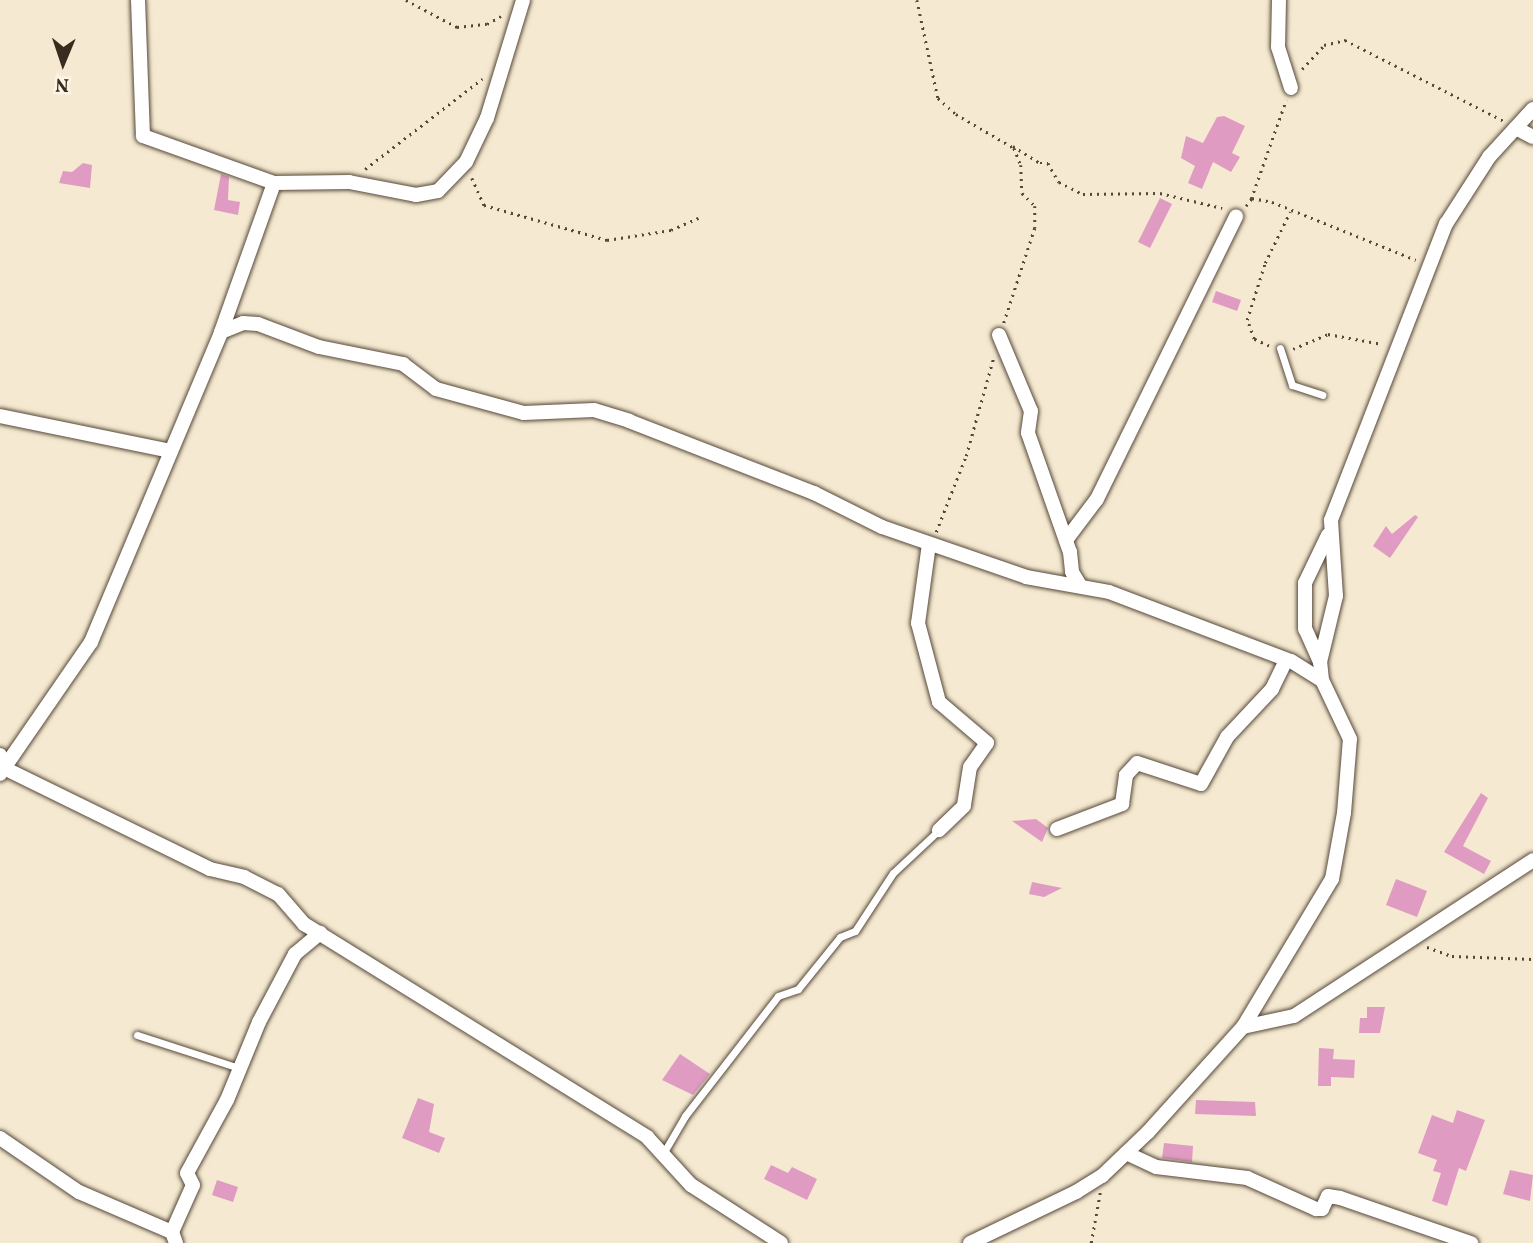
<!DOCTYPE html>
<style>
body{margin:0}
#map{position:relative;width:1533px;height:1243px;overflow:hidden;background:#f5ead1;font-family:Vollkorn,serif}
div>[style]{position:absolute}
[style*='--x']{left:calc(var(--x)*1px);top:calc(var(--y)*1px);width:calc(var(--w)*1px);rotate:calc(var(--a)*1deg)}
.building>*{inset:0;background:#e09bc3}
.path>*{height:2.5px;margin-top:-1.25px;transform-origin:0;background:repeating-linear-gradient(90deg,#574739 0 2px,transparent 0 7px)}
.roads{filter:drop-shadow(0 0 2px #574739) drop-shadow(0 0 2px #574739)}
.lane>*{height:7px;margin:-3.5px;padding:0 3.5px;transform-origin:3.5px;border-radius:3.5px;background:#fff}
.street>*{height:14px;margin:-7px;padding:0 7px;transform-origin:7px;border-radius:7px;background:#fff}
span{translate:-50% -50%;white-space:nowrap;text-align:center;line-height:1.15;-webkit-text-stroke:6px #fcf5e5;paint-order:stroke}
.north{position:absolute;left:28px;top:28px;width:70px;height:70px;-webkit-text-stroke:5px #fcf5e5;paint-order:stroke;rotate:182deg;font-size:19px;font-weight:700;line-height:28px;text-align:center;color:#3b2a1e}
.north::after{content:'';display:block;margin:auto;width:24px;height:32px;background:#3b2a1e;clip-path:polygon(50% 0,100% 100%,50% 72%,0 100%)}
</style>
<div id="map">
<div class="building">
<i style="clip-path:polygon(1224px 116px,1245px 126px,1232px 153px,1240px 157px,1231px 172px,1213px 162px,1202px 189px,1188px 183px,1195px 166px,1181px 158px,1186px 136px,1203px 143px,1217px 117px)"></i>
<i style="clip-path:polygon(83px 163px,92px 165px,90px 188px,59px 183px,63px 171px,72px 172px)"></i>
<i style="clip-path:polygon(221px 174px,229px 177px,228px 200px,240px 202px,238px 215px,214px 210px)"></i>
<i style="clip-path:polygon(1160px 198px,1172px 204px,1150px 248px,1138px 242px)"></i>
<i style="clip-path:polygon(1216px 291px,1241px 300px,1237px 311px,1212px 302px)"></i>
<i style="clip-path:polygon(1415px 515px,1418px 517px,1390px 558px,1373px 546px,1386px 526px,1392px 534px)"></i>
<i style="clip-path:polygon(1481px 793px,1488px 798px,1463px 846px,1491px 861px,1484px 874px,1444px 852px)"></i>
<i style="clip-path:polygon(1036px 819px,1048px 828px,1042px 842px,1012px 821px)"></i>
<i style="clip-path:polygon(1396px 879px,1427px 891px,1417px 917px,1386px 905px)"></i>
<i style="clip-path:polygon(1032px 882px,1062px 888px,1044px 897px,1029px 894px)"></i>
<i style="clip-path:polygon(1367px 1007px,1385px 1007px,1380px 1033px,1359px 1033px,1360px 1018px,1367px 1018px)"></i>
<i style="clip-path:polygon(1319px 1048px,1334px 1049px,1333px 1059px,1355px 1060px,1354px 1078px,1331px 1077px,1331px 1086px,1318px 1086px)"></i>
<i style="clip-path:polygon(680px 1054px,710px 1074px,693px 1095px,662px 1080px)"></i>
<i style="clip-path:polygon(418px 1098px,434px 1104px,429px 1132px,445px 1138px,439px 1153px,402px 1138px)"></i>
<i style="clip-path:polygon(1196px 1100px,1255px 1102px,1256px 1116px,1195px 1114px)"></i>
<i style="clip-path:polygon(1457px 1110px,1485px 1120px,1466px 1171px,1459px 1168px,1447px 1206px,1432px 1201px,1441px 1173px,1433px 1171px,1437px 1160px,1418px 1153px,1432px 1115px,1453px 1123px)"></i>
<i style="clip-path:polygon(1164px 1143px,1193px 1146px,1192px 1162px,1162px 1158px)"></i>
<i style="clip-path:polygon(771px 1165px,788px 1173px,792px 1167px,817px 1179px,807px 1200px,764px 1179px)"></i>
<i style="clip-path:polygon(1510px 1170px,1533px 1175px,1530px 1201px,1503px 1194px)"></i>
<i style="clip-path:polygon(217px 1180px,238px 1187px,233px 1202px,212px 1195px)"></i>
</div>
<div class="path">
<i style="--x:406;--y:0;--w:58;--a:27.9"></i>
<i style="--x:457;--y:27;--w:30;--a:-6"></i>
<i style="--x:487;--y:24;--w:16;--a:-30"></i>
<i style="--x:917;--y:0;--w:100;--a:77.9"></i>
<i style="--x:938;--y:98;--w:24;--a:42"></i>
<i style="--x:956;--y:114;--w:67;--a:30.4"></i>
<i style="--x:1014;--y:148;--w:18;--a:68"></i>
<i style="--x:1021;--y:165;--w:28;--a:88"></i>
<i style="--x:1022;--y:193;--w:18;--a:45"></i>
<i style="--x:1035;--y:206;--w:22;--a:90"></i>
<i style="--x:1035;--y:228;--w:100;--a:108.1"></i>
<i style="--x:1302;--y:69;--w:33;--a:-47"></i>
<i style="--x:1324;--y:45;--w:22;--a:-13"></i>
<i style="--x:1345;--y:40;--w:178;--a:27"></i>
<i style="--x:1013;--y:146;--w:32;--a:32"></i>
<i style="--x:1040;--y:163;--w:8;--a:0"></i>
<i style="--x:1048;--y:163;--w:22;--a:60"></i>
<i style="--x:1059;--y:182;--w:27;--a:27"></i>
<i style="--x:1083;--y:194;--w:77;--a:-0.7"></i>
<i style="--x:1160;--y:193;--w:64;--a:13.6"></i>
<i style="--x:365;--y:169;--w:148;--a:-37.6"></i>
<i style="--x:472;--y:178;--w:30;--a:66"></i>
<i style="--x:484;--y:205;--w:128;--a:15.9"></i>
<i style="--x:607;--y:240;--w:65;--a:-8.9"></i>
<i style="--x:671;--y:230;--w:30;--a:-24"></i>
<i style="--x:1251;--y:199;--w:105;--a:-70.5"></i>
<i style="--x:1246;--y:206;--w:10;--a:-53"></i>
<i style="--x:1252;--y:198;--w:20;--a:11"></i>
<i style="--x:1272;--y:202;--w:155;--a:21.9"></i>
<i style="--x:1269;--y:346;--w:17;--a:-155"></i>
<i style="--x:1254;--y:339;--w:20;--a:-110"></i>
<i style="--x:1247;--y:320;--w:60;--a:-72.5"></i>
<i style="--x:1265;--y:263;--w:57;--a:-63.9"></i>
<i style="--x:1293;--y:349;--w:38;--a:-23"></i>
<i style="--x:1328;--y:334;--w:55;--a:10.5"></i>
<i style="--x:936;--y:532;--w:82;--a:-68.5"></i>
<i style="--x:966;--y:456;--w:101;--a:-74.4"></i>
<i style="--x:1427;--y:947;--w:27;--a:20"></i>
<i style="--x:1452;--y:956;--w:81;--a:2.1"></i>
<i style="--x:1091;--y:1243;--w:51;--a:-79.8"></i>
</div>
<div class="roads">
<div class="lane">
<i style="--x:1280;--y:348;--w:39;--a:72"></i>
<i style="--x:1292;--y:385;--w:32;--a:18"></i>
<i style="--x:137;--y:1035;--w:107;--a:17.9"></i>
<i style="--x:664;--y:1152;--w:42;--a:-59.7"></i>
<i style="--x:685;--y:1116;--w:152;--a:-52.2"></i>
<i style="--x:778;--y:996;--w:21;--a:-19"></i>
<i style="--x:798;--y:989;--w:67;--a:-51.1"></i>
<i style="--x:840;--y:937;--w:16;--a:-22"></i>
<i style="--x:855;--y:931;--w:69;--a:-56.8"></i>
<i style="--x:893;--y:873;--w:63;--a:-43.1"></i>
</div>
<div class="street">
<i style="--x:138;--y:0;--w:136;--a:87.9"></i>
<i style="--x:143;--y:136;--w:139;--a:19.7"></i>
<i style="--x:1279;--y:0;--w:47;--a:91.2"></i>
<i style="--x:1278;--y:47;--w:43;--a:72.4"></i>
<i style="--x:1516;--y:128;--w:19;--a:28"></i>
<i style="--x:221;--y:332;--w:24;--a:-22"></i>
<i style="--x:243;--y:323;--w:15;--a:4"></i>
<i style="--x:258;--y:324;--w:65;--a:20.7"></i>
<i style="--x:319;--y:347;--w:86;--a:11.4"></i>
<i style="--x:403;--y:364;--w:41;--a:37.1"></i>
<i style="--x:436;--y:389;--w:91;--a:15.3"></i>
<i style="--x:524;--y:413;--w:70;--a:-2.5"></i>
<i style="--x:594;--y:410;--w:37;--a:17"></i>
<i style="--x:629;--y:421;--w:199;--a:21.3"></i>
<i style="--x:814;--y:493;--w:76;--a:26.6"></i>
<i style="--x:882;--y:527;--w:152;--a:19.1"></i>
<i style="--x:1026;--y:577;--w:84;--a:10.2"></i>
<i style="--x:1109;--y:592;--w:195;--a:20.8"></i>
<i style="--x:1291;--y:661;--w:36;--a:32"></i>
<i style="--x:999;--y:335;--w:82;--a:67.2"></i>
<i style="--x:1031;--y:411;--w:22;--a:98"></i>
<i style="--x:1028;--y:433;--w:126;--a:70.6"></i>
<i style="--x:1070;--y:552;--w:20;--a:84"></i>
<i style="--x:1072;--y:572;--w:17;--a:59"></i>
<i style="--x:0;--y:416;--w:174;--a:11.6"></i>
<i style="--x:1066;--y:540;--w:51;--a:-52.9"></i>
<i style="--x:1097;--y:499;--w:315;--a:-63.8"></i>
<i style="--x:929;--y:544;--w:80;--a:97.9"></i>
<i style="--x:918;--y:623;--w:82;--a:75.1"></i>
<i style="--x:939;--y:702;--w:63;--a:40.5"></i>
<i style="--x:987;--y:743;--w:29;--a:125"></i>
<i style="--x:970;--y:767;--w:39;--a:99"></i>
<i style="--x:964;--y:806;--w:35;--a:136"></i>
<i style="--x:1320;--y:662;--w:36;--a:-114"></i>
<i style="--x:1305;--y:629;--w:46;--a:-90"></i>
<i style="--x:1305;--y:583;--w:53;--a:-64.4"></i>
<i style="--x:0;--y:755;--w:15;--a:67"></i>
<i style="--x:6;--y:769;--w:227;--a:26.1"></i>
<i style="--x:210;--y:869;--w:35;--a:13"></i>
<i style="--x:244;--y:877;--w:38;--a:27"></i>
<i style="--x:278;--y:894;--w:40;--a:49"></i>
<i style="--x:304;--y:924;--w:404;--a:31.8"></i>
<i style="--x:647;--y:1137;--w:65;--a:47.5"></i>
<i style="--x:691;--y:1185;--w:107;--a:32.8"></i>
<i style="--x:0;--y:774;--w:160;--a:-55.4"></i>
<i style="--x:91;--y:642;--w:336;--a:-67.2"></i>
<i style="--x:221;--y:332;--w:158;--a:-70.4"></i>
<i style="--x:274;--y:183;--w:75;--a:-0.8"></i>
<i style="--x:349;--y:182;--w:68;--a:11"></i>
<i style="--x:416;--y:195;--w:22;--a:-10"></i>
<i style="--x:438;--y:191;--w:40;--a:-46"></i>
<i style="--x:466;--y:162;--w:49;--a:-64.5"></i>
<i style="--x:487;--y:118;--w:123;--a:-73"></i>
<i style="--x:1057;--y:829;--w:70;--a:-21"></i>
<i style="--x:1122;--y:804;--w:29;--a:-82"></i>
<i style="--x:1126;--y:775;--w:16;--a:-47"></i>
<i style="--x:1137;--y:763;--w:67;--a:18.2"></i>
<i style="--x:1201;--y:784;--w:54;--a:-61"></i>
<i style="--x:1227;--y:737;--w:66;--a:-46.8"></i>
<i style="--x:1272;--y:689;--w:32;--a:-64"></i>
<i style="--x:1243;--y:1027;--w:52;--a:-12.2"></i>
<i style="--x:1294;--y:1016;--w:285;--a:-33.1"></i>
<i style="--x:0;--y:1138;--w:96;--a:34.4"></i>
<i style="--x:79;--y:1192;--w:101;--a:23.3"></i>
<i style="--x:172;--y:1232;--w:12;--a:70"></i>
<i style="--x:1126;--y:1153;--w:33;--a:25"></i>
<i style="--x:1156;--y:1167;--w:92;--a:6.9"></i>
<i style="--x:1247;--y:1178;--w:76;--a:24.2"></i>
<i style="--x:1316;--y:1209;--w:6;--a:0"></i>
<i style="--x:1322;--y:1209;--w:14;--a:-65"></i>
<i style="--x:1328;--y:1196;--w:12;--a:9"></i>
<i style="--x:1340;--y:1198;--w:139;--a:19"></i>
<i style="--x:172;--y:1232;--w:51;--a:-65.9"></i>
<i style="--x:193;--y:1185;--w:13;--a:-117"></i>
<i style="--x:187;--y:1173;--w:83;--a:-61.3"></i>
<i style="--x:227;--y:1100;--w:84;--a:-67.7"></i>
<i style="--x:259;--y:1022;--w:77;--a:-62.1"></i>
<i style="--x:295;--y:954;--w:33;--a:-40"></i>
<i style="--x:970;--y:1243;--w:118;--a:-25.7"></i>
<i style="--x:1076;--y:1192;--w:31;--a:-32"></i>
<i style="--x:1102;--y:1176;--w:64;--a:-43.7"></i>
<i style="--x:1148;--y:1132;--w:142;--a:-47.9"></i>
<i style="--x:1243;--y:1027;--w:173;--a:-59"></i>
<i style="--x:1332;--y:879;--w:67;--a:-79.7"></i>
<i style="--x:1344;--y:813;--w:74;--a:-85.4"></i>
<i style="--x:1350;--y:739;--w:65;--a:-115.4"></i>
<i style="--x:1322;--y:680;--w:18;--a:-96"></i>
<i style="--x:1320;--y:662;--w:68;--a:-76.4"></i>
<i style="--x:1336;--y:596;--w:76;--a:-93.8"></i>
<i style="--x:1331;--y:520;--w:318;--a:-68.8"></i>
<i style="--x:1446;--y:224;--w:80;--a:-57.3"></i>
<i style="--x:1489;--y:157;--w:65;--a:-47.5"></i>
</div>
</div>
<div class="north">N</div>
</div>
